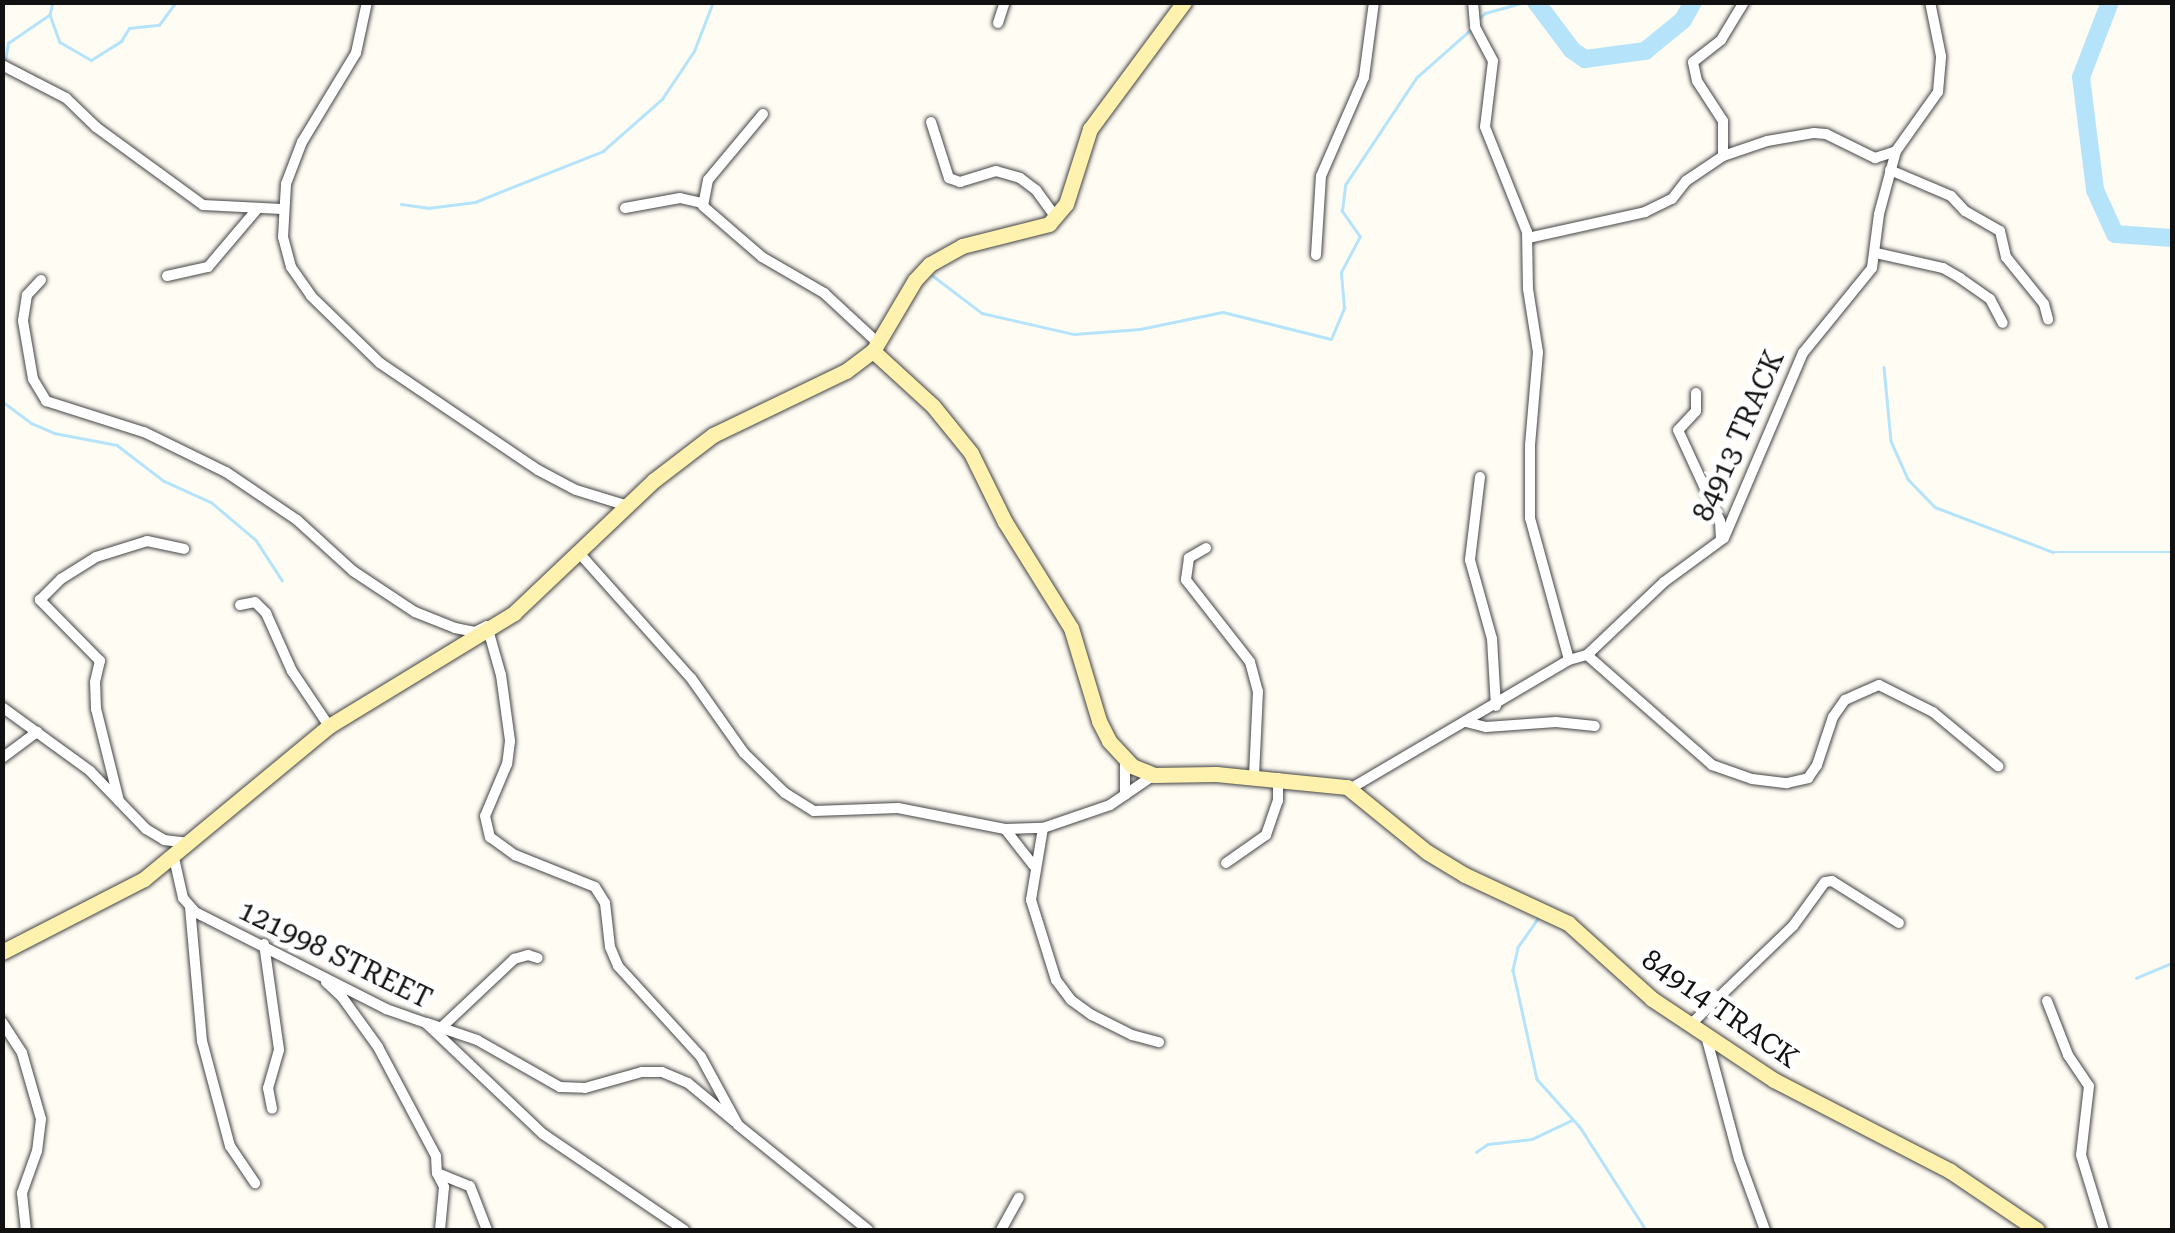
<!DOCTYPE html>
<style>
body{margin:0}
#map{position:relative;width:2175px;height:1233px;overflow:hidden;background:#fffcf4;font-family:"Roboto Serif",serif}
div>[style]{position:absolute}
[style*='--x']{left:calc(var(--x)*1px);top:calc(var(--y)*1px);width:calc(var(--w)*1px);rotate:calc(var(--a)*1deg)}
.stream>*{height:2.5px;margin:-1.25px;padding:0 1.25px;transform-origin:1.25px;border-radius:1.25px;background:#b5e4fa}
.river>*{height:18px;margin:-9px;padding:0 9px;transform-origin:9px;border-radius:9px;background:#b5e4fa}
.roads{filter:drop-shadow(0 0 2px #444) drop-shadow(0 0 2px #444)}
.street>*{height:10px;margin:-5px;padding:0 5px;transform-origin:5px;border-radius:5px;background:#fff}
.secondary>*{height:15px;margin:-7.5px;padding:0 7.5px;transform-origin:7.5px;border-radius:7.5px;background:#fff2af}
span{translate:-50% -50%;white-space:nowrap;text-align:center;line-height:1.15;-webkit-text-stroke:10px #fff;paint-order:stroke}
.street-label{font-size:28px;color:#111}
.frame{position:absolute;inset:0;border:5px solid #111;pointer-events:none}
</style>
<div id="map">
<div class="stream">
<i style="--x:53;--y:2;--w:13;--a:103"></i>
<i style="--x:50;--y:15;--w:29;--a:70"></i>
<i style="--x:60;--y:42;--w:36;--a:30"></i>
<i style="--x:91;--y:60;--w:36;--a:-32"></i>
<i style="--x:121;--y:41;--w:15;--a:-58"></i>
<i style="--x:129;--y:28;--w:30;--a:-6"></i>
<i style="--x:159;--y:25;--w:29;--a:-54"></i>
<i style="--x:1477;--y:20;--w:11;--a:-41"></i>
<i style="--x:1485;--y:13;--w:41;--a:-15.4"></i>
<i style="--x:5;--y:60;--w:17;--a:-80"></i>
<i style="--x:8;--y:43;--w:50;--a:-34.3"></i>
<i style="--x:401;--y:204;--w:27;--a:8"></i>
<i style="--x:428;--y:208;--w:47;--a:-7.3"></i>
<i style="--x:475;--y:202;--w:138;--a:-21.7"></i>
<i style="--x:603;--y:151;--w:79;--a:-41.4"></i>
<i style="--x:662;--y:99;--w:58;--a:-56.3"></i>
<i style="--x:694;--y:51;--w:53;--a:-68.8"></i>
<i style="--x:932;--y:275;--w:63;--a:37.2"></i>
<i style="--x:982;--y:313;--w:94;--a:12.9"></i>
<i style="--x:1074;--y:334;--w:66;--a:-4.3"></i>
<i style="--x:1140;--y:329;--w:85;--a:-11.6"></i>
<i style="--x:1223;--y:312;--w:111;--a:14"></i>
<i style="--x:1331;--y:339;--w:34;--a:-67"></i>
<i style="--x:1344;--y:308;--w:36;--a:-95"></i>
<i style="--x:1341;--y:272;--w:40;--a:-62"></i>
<i style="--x:1360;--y:237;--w:32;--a:-125"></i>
<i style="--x:1342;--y:211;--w:26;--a:-83"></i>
<i style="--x:1345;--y:185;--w:128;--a:-56.4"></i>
<i style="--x:1416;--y:78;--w:72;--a:-41.6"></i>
<i style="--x:1884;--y:367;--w:74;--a:84.6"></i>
<i style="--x:1891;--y:441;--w:42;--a:65.9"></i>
<i style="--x:1908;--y:479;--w:39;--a:46"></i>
<i style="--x:1935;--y:507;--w:126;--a:20.9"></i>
<i style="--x:2053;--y:552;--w:119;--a:0"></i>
<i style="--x:2;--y:401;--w:36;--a:37"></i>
<i style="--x:31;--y:423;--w:25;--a:23"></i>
<i style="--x:54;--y:433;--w:64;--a:10.8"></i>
<i style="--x:117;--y:445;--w:59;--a:37.5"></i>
<i style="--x:164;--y:481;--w:51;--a:24.1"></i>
<i style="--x:211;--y:502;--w:59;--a:40.2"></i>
<i style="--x:256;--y:540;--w:48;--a:57"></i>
<i style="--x:1540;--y:916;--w:39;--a:125"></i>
<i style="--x:1518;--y:948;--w:23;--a:103"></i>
<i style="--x:1513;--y:970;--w:112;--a:77.6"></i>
<i style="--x:1537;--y:1079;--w:64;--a:48.1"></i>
<i style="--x:1580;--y:1127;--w:122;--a:57.3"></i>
<i style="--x:2136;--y:978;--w:39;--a:-23"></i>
<i style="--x:1476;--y:1152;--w:14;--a:-34"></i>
<i style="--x:1488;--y:1144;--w:44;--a:-6.5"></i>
<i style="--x:1532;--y:1139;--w:44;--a:-25.4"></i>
</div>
<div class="river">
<i style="--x:1536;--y:2;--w:60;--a:53.1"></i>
<i style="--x:1572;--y:50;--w:16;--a:35"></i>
<i style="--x:1585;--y:59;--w:61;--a:-7.6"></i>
<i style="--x:1645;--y:51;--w:49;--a:-39.2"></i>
<i style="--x:1683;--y:20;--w:21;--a:-61"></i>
<i style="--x:2110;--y:2;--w:80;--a:111.1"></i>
<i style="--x:2081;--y:77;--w:114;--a:82.9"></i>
<i style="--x:2095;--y:190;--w:48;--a:65.6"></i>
<i style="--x:2115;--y:234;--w:57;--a:4"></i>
</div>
<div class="roads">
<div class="street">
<i style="--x:367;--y:2;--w:52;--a:102.2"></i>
<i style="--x:356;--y:53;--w:104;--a:121.2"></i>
<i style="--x:302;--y:142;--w:45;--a:110.9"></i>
<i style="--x:286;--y:184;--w:53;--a:93.2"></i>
<i style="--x:283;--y:237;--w:31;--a:75"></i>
<i style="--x:291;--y:267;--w:35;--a:55"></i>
<i style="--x:311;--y:296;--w:96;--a:44.2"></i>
<i style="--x:380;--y:363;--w:191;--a:34.1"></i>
<i style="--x:538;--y:470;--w:43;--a:27.8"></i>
<i style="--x:576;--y:490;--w:54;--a:17.1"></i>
<i style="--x:1473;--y:2;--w:25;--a:85"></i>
<i style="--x:1475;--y:27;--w:38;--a:62"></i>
<i style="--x:1493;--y:61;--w:66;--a:96.9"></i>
<i style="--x:1485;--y:127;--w:113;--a:68.2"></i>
<i style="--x:1527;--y:232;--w:57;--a:89"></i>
<i style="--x:1528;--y:289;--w:64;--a:81"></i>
<i style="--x:1538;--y:352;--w:93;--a:94.9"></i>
<i style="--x:1530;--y:445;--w:73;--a:90"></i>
<i style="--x:1530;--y:518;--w:147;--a:74.6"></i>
<i style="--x:998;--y:23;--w:22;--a:-72"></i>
<i style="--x:2;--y:65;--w:72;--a:27.3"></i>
<i style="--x:66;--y:98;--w:42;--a:44"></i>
<i style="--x:96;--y:127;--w:132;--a:36.1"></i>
<i style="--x:203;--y:205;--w:79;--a:2.9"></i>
<i style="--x:763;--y:114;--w:86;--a:129.8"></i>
<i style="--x:708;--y:180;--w:26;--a:101"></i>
<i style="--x:703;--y:206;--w:78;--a:40.8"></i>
<i style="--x:762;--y:257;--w:72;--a:30.1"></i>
<i style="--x:824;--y:293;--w:74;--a:42.8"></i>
<i style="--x:931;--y:122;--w:59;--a:72.2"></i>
<i style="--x:949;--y:178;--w:12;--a:20"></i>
<i style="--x:960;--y:182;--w:38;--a:-17"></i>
<i style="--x:996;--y:171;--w:25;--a:16"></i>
<i style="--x:1020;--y:178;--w:20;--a:37"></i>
<i style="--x:1036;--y:190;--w:34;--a:54"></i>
<i style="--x:1723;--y:156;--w:35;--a:-90"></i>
<i style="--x:1723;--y:121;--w:48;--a:-123"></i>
<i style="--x:1697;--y:81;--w:19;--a:-102"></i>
<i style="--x:1693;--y:62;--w:36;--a:-38"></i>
<i style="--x:1721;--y:40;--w:44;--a:-58.8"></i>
<i style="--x:1890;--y:170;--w:66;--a:23.1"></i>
<i style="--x:1951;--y:196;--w:21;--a:47"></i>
<i style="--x:1965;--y:211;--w:40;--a:29.7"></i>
<i style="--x:2000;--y:231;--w:27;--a:77"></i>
<i style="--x:2006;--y:257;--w:60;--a:51"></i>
<i style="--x:2044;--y:304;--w:16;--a:75"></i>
<i style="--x:625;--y:208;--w:56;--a:-10.3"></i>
<i style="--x:680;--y:198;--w:23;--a:13"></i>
<i style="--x:1528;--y:238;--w:120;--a:-12.5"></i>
<i style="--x:1645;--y:212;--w:30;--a:-26"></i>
<i style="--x:1672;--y:199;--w:23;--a:-52"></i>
<i style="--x:1686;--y:181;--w:45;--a:-34"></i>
<i style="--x:1723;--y:156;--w:46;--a:-18.8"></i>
<i style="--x:1767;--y:141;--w:48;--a:-9.7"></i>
<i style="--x:1814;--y:133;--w:12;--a:5"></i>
<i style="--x:1826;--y:134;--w:55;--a:26.1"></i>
<i style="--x:1875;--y:158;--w:22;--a:-18"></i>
<i style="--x:1876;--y:253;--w:69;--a:12.6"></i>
<i style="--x:1943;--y:268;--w:20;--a:30"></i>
<i style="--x:1960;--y:278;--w:37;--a:35"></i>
<i style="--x:1990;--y:299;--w:27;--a:62"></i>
<i style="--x:1316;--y:255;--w:79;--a:-86.4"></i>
<i style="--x:1321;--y:176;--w:108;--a:-66.5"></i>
<i style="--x:1364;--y:77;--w:76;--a:-82.4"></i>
<i style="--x:167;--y:276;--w:42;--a:-12.4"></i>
<i style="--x:208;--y:267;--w:77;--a:-49.7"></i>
<i style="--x:41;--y:280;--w:21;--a:133"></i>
<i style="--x:27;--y:295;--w:26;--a:99"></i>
<i style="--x:23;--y:321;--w:59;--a:80.2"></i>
<i style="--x:33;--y:379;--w:26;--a:59"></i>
<i style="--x:46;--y:401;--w:103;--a:17.6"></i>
<i style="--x:144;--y:432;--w:91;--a:26"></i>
<i style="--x:226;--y:472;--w:86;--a:34.1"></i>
<i style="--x:297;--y:520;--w:76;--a:42.3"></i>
<i style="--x:353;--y:571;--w:74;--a:33.5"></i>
<i style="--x:415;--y:612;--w:43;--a:21.8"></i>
<i style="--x:455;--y:628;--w:20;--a:11"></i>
<i style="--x:475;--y:632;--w:13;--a:-27"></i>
<i style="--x:487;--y:626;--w:51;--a:74.1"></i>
<i style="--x:501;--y:675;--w:67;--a:82.2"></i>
<i style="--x:510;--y:741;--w:23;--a:97"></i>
<i style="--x:507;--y:764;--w:56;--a:112.9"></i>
<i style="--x:485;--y:816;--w:22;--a:77"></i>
<i style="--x:490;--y:837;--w:31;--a:36"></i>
<i style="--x:515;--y:855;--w:86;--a:21.8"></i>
<i style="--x:595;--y:887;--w:19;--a:58"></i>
<i style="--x:605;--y:903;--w:44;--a:83.5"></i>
<i style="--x:610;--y:947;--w:21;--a:67"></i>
<i style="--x:618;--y:966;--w:123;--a:47.6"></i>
<i style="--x:701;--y:1057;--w:77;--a:61.4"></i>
<i style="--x:738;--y:1125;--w:167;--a:38.9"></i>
<i style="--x:1696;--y:393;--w:18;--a:90"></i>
<i style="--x:1696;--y:411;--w:26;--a:133"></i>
<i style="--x:1678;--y:430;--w:100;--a:65.2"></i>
<i style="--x:1720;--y:521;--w:17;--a:87"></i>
<i style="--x:1480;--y:477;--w:84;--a:96.9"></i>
<i style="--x:1470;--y:560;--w:82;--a:74.4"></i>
<i style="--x:1492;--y:639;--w:67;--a:86.6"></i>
<i style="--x:1206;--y:548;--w:20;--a:150"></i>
<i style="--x:1189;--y:558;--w:22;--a:98"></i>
<i style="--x:1186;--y:580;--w:104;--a:52"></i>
<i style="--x:1250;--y:662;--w:30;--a:75"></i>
<i style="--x:1258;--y:691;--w:86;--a:92.7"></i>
<i style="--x:580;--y:554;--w:166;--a:48.2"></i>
<i style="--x:691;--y:678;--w:92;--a:54.8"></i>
<i style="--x:744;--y:753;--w:57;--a:44.3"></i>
<i style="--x:785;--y:793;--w:34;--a:32"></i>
<i style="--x:814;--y:811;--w:84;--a:-2"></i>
<i style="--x:898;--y:808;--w:109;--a:11.1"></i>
<i style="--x:1005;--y:829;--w:38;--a:-2"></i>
<i style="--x:1043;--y:828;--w:71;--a:-18.9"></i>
<i style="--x:1110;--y:805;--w:53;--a:-34.3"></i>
<i style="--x:240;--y:605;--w:15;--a:-11"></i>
<i style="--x:255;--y:602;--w:16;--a:45"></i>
<i style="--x:266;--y:613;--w:64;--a:65.9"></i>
<i style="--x:292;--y:671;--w:66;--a:56.1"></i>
<i style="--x:1587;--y:655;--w:167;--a:41.3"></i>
<i style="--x:1712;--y:765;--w:42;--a:19.3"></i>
<i style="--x:1752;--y:779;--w:35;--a:7"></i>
<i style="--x:1787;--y:783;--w:22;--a:-13"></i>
<i style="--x:1808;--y:778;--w:16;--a:-55"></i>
<i style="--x:1817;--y:765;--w:51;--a:-71.6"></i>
<i style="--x:1833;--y:717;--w:21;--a:-55"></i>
<i style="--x:1845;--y:700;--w:37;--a:-24"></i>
<i style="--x:1879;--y:685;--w:60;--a:26.6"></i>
<i style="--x:1933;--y:712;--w:85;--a:39.7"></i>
<i style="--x:2;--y:707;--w:109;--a:36"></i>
<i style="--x:90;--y:771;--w:81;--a:46"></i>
<i style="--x:146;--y:829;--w:21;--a:31"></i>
<i style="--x:164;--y:840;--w:23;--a:7"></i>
<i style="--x:1466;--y:722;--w:21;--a:14"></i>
<i style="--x:1486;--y:727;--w:70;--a:-4.1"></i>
<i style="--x:1556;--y:722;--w:39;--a:6"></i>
<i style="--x:2;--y:758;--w:44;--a:-36.6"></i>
<i style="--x:1125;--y:761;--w:34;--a:90"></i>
<i style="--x:1348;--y:790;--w:256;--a:-30.5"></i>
<i style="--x:1569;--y:660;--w:19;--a:-16"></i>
<i style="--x:1587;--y:655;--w:106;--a:-43.5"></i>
<i style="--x:1664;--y:582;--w:74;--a:-36.3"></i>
<i style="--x:1724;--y:538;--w:201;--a:-66.9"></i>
<i style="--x:1803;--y:353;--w:109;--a:-50.9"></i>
<i style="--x:1872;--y:268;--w:54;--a:-82.6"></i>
<i style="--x:1879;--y:214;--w:65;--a:-74.9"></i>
<i style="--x:1896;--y:151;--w:72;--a:-54.6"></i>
<i style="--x:1938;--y:92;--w:36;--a:-85"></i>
<i style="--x:1941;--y:56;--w:55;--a:-101.5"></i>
<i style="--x:119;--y:801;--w:95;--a:-104"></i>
<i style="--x:96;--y:709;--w:27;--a:-92"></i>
<i style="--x:95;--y:682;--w:22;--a:-77"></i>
<i style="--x:100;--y:661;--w:86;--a:-134.5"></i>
<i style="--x:40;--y:600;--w:30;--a:-45"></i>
<i style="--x:61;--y:579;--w:41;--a:-32.2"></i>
<i style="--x:96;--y:557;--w:53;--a:-17.4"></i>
<i style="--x:147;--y:541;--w:38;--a:12"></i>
<i style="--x:1043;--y:828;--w:73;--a:99.5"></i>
<i style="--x:1031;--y:900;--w:84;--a:72.6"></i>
<i style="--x:1056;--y:980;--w:25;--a:53"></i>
<i style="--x:1071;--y:1000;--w:26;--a:36"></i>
<i style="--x:1092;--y:1015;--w:45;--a:26.6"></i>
<i style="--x:1132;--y:1035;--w:28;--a:15"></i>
<i style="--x:1005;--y:829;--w:47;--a:51.9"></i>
<i style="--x:174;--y:858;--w:41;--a:77.3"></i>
<i style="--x:183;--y:898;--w:18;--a:49"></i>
<i style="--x:195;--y:912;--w:214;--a:26.9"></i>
<i style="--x:386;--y:1009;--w:42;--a:19.3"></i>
<i style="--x:426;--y:1023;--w:161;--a:43.5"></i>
<i style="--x:543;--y:1134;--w:171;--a:34.2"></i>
<i style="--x:1226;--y:863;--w:49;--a:-35"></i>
<i style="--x:1266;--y:835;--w:36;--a:-71"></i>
<i style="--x:1278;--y:801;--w:23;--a:-90"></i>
<i style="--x:190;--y:907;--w:135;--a:84.9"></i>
<i style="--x:202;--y:1041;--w:109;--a:75.1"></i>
<i style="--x:230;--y:1146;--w:45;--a:56"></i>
<i style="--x:264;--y:944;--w:107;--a:81.9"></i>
<i style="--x:279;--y:1050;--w:40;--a:106"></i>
<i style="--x:268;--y:1088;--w:21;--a:79"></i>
<i style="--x:326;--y:982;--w:22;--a:43"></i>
<i style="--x:342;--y:997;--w:62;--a:54.2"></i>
<i style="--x:378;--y:1047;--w:123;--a:62"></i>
<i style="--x:436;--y:1156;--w:17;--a:87"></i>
<i style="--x:437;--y:1173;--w:16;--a:63"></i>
<i style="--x:444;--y:1187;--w:43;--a:95.3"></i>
<i style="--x:2047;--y:1001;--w:58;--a:68.7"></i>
<i style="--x:2068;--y:1055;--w:37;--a:56"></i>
<i style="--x:2089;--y:1086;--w:69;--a:96.6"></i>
<i style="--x:2081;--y:1155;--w:78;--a:73"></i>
<i style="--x:2;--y:1022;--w:37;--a:57"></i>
<i style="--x:22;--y:1053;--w:69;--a:73.9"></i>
<i style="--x:41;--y:1119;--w:32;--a:97"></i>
<i style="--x:37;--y:1151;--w:45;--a:109.7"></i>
<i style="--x:22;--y:1193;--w:37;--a:84"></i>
<i style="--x:427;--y:1023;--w:53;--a:18.8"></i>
<i style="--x:477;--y:1040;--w:95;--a:29.5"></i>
<i style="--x:560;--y:1087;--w:25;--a:2"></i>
<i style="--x:585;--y:1088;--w:59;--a:-15.7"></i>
<i style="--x:642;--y:1072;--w:20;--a:0"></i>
<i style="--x:662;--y:1072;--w:28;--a:23"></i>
<i style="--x:688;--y:1083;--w:61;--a:39.7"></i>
<i style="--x:1690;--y:1025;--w:143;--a:-43.9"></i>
<i style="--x:1793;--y:926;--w:54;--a:-54"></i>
<i style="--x:1825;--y:882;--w:7;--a:-8"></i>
<i style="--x:1832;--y:881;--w:79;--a:32.1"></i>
<i style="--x:443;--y:1026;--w:98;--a:-43.3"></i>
<i style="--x:514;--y:959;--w:15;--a:-16"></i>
<i style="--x:528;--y:955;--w:10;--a:17"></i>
<i style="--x:1706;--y:1036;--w:127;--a:75"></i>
<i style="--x:1739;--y:1159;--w:76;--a:69.9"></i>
<i style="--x:437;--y:1173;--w:35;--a:22"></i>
<i style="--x:470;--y:1186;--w:47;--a:68.9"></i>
<i style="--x:1001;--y:1230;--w:37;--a:-61"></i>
</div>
<div class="secondary">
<i style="--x:873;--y:351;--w:81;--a:42.5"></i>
<i style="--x:933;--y:406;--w:60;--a:51"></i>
<i style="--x:971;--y:453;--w:77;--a:63.8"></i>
<i style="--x:1005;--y:522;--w:125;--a:58.1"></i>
<i style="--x:1071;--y:628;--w:97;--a:73.2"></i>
<i style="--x:1099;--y:721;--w:22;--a:63"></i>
<i style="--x:1109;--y:741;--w:34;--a:47"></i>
<i style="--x:1132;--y:766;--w:24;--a:22"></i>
<i style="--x:1154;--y:775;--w:62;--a:-0.9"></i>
<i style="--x:1216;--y:774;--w:132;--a:5.7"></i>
<i style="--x:1347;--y:787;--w:103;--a:39.1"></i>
<i style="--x:1427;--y:852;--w:44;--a:31.2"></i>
<i style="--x:1465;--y:875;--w:114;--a:25"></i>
<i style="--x:1568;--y:923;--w:113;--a:42.1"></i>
<i style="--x:1652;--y:999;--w:146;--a:33.6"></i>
<i style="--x:1774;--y:1080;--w:198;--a:27.3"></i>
<i style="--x:1950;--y:1171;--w:105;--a:34.1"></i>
<i style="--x:2;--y:952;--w:160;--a:-27.2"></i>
<i style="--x:144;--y:879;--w:240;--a:-39.6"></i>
<i style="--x:329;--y:726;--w:217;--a:-31.4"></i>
<i style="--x:514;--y:613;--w:192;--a:-43.5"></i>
<i style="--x:653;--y:481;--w:76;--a:-37.5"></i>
<i style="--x:713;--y:435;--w:148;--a:-25.7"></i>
<i style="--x:846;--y:371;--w:34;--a:-37"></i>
<i style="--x:873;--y:351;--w:82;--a:-59.4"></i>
<i style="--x:915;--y:280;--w:22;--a:-47"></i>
<i style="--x:930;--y:264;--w:37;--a:-29"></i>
<i style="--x:962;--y:246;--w:90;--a:-14.2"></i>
<i style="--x:1049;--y:224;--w:26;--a:-50"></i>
<i style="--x:1066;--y:204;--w:79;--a:-72.3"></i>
<i style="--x:1090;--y:129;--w:158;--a:-53.5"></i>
</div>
</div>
<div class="street-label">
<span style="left:1739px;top:436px;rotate:-66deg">84913 TRACK</span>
<span style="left:335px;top:955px;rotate:26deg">121998 STREET</span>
<span style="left:1720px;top:1009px;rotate:35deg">84914 TRACK</span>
</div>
<div class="frame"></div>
</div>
